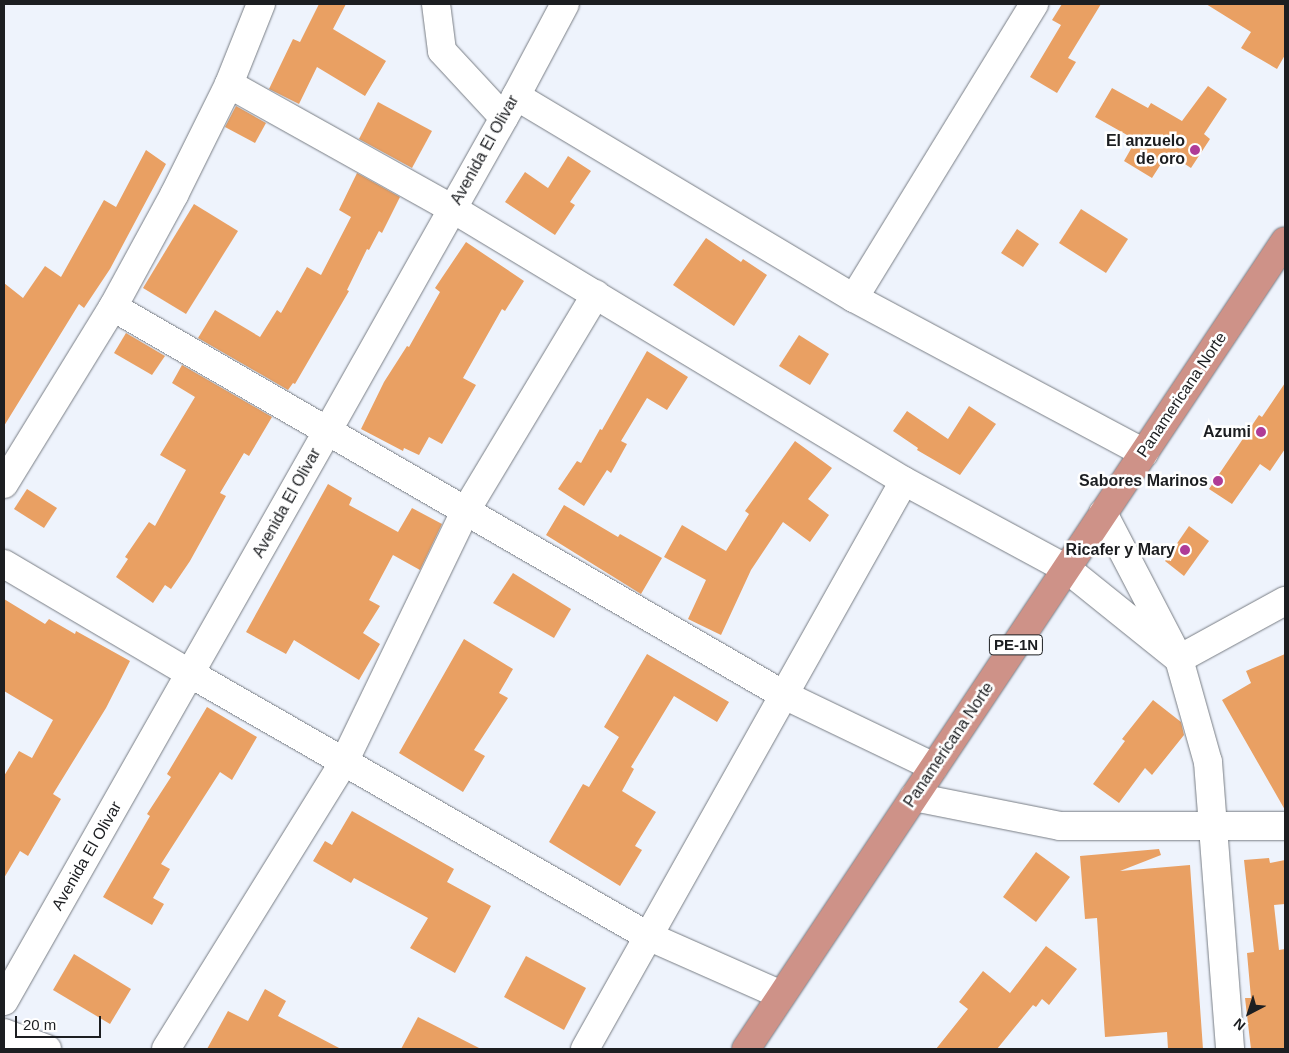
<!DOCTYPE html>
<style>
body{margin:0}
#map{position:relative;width:1289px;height:1053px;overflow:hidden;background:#eef3fc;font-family:Arial,sans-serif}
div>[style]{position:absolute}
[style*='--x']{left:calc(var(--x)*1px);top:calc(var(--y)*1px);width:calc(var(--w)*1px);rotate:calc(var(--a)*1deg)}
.building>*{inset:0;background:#e9a063}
.roads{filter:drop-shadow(0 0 1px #787d84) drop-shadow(0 0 1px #787d84)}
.minor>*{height:28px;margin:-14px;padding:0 14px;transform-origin:14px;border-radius:14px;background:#fff}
.trunk>*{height:28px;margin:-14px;padding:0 14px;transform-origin:14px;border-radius:14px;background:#ce9288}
.dots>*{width:14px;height:14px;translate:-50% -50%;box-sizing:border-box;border:2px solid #fff;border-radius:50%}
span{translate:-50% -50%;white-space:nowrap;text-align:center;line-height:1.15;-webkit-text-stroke:5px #fff;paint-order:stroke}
.shield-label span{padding:1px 4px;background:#fff;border:1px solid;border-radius:4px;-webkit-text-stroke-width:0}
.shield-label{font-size:15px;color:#1c1e21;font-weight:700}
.poi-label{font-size:16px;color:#1c1e21;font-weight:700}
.right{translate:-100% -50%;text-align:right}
.street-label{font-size:16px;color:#1c1e21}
.frame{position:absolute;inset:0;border:5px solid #1c1e21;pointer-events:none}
.north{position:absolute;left:1224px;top:988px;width:50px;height:50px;-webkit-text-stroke:4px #fff;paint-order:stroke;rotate:220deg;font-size:14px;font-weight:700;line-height:20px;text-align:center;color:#1c1e21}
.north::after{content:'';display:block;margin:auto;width:18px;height:22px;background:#1c1e21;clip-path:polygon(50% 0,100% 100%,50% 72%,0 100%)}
.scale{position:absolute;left:15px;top:1016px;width:86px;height:22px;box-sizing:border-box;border:2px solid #1c1e21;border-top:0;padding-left:6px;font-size:15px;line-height:18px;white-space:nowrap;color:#1c1e21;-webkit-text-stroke:4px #fff;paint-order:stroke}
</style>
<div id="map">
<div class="building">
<i style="clip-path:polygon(319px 4px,346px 4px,333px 29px,386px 61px,365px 96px,317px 67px,299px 104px,269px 89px,293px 39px,300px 42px)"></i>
<i style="clip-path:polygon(1062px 4px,1101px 4px,1068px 58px,1076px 62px,1057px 93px,1030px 77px,1061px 25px,1052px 20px)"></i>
<i style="clip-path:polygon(1206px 4px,1285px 4px,1285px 55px,1277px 69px,1241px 48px,1251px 32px)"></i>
<i style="clip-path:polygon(1208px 86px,1227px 99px,1204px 134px,1210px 139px,1191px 168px,1168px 153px,1152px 178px,1124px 161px,1136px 140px,1095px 117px,1112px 88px,1148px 108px,1151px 103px,1182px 121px)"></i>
<i style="clip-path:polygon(378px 102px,432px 131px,412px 168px,359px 139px)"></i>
<i style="clip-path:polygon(236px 106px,266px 123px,255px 143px,225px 127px)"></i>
<i style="clip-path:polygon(146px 150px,166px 164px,110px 269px,84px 308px,79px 304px,4px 426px,4px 283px,23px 298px,45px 266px,61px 277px,104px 200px,116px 207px)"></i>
<i style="clip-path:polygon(568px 156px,591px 171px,570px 202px,575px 205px,555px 235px,505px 202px,525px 172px,548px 188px)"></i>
<i style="clip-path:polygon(357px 173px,400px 197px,382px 233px,379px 231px,369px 250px,367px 249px,347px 290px,349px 291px,295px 384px,293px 383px,288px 390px,198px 338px,215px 310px,260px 337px,277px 310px,281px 313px,307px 267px,321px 275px,351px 217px,339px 210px)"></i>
<i style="clip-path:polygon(194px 204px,238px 231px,186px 314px,143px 288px)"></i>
<i style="clip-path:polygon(1081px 209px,1128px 239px,1106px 273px,1059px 243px)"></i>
<i style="clip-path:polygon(1017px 229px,1039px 244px,1023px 267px,1001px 253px)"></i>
<i style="clip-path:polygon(706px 238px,741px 262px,743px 259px,767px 275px,734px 326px,673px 285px)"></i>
<i style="clip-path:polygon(466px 242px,524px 281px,505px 311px,502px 309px,463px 378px,476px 385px,442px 444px,429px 437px,419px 455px,404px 448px,403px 451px,361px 429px,384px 382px,407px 346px,409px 347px,440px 292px,435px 288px)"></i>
<i style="clip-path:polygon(126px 333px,165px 356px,152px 375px,114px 353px)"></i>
<i style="clip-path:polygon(799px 335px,829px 354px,810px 385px,779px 366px)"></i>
<i style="clip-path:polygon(647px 351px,688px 377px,667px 410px,647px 398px,621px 441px,627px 444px,611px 473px,607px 470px,584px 506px,558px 489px,577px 461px,581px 463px,600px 429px,602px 430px)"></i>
<i style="clip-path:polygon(182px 365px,272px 417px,249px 456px,244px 453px,220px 493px,226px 496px,190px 561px,171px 589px,165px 585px,153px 603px,116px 577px,128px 559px,125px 557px,149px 522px,155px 526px,186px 470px,160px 455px,195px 397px,172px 383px)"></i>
<i style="clip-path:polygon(1285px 383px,1285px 449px,1270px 471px,1260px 464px,1232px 504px,1209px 489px,1259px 415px,1262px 417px)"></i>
<i style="clip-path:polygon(969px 406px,996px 424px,960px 475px,917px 450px,918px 448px,893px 431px,907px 411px,948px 439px)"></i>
<i style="clip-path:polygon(795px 441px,832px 468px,808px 499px,829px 515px,810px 542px,783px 522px,751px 570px,721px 635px,688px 619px,706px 580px,664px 557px,682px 525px,726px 551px,749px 514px,745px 511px)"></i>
<i style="clip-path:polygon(328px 484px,352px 498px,349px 505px,398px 532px,412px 508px,442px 524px,420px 570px,393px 555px,369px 600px,380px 606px,363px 633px,380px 644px,359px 680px,294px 640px,286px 654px,246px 632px)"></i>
<i style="clip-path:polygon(27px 489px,57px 508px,44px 528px,14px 509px)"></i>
<i style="clip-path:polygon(564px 505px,618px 537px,620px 534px,662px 558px,641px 594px,546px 535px)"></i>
<i style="clip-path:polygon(1189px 526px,1209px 541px,1184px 576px,1165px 561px)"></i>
<i style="clip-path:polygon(513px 573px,571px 609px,554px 638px,493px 603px)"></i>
<i style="clip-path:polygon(4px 599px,45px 624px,49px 619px,75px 634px,76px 631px,130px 661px,106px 708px,53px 794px,61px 799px,28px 856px,20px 851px,4px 878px,4px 776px,19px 751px,32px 758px,53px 720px,4px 691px)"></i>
<i style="clip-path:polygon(464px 639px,513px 669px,499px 693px,508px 698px,474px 750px,485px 756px,463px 792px,399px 753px)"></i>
<i style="clip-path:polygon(647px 654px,729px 702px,717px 722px,674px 696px,631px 767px,634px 769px,622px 791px,656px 812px,635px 846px,642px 850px,620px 886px,549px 842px,583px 784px,589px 787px,619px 737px,604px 727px)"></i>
<i style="clip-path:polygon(1285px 654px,1285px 810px,1222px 700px,1251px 683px,1246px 671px)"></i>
<i style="clip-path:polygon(1153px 700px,1181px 722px,1184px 735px,1152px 775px,1145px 768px,1119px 803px,1093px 784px,1125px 741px,1122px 739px)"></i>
<i style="clip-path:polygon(207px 707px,257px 737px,232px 780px,220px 772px,161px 864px,170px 869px,153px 898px,164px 904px,152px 925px,103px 897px,150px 816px,147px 814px,171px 777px,167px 774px)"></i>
<i style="clip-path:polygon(352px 811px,454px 869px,447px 882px,491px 906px,455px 973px,410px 948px,428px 918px,354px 878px,351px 883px,313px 861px,325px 841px,332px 845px)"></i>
<i style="clip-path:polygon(1159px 849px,1161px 855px,1120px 871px,1190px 865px,1203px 1049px,1168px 1049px,1167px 1032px,1105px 1037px,1097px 918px,1085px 919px,1080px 856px)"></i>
<i style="clip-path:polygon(1036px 852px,1070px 877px,1036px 922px,1003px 897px)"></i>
<i style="clip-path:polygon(1269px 858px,1270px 863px,1285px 860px,1285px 904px,1274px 905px,1279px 950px,1285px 949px,1285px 1049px,1251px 1049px,1245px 998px,1251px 998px,1247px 953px,1254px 952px,1244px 860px)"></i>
<i style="clip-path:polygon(1046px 946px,1077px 969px,1049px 1005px,1042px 999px,1036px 1007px,1033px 1005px,997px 1049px,936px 1049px,968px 1009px,959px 1002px,983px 971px,1010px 993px)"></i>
<i style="clip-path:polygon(74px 954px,131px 989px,110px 1024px,53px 990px)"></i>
<i style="clip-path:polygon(526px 956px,586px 988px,564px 1030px,504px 997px)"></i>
<i style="clip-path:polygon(265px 989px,286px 1001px,278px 1016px,341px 1049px,207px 1049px,228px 1011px,248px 1021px)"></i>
<i style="clip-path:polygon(418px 1017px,481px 1049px,401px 1049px)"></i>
</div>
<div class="roads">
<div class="minor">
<i style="--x:436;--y:4;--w:47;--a:82.7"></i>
<i style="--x:442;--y:51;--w:91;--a:47.2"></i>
<i style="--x:229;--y:84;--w:257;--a:29.2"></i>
<i style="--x:453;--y:209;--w:527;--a:31.09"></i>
<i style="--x:904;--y:481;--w:185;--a:28.4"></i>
<i style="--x:1067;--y:569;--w:144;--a:38.8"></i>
<i style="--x:1179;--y:659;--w:121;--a:-28.7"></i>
<i style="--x:516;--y:96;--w:394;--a:30.9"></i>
<i style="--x:854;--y:298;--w:329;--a:28.1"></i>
<i style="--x:854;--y:298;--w:345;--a:-58.5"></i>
<i style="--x:113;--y:307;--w:775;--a:30.04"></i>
<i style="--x:784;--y:695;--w:166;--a:25.6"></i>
<i style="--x:4;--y:484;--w:208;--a:-58.4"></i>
<i style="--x:113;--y:307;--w:128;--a:-61.4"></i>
<i style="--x:174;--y:195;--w:124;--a:-63.6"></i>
<i style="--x:229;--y:84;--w:86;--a:-68.2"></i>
<i style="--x:1103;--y:513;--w:165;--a:62.5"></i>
<i style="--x:1179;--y:659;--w:107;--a:74.3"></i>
<i style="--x:1208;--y:762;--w:288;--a:85.6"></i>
<i style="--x:4;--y:564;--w:217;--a:30.5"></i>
<i style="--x:191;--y:674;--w:527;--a:29.83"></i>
<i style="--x:648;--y:936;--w:145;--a:23.9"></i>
<i style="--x:914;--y:797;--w:149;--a:11.2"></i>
<i style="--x:1060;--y:826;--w:225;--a:0"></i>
<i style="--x:4;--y:1001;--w:657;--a:-60.43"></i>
<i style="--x:328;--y:430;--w:383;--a:-60.6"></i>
<i style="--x:516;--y:96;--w:104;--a:-62"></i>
<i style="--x:4;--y:1033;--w:46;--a:20.4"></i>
<i style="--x:166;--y:1049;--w:338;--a:-58.2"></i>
<i style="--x:344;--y:762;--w:278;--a:-64.2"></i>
<i style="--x:465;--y:512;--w:254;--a:-59"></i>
<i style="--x:585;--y:1049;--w:651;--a:-60.68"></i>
</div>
<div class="trunk">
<i style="--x:746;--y:1049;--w:971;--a:-56.29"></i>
</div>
</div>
<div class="dots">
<i style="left:1195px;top:150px;background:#af3c97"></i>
<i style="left:1261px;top:432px;background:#af3c97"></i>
<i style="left:1218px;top:481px;background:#af3c97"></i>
<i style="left:1185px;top:550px;background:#af3c97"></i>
</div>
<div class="shield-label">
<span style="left:1016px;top:645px">PE-1N</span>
</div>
<div class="poi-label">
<span class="right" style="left:1185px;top:150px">El anzuelo<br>de oro</span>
<span class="right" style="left:1251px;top:432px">Azumi</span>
<span class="right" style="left:1208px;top:481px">Sabores Marinos</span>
<span class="right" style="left:1175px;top:550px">Ricafer y Mary</span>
</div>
<div class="street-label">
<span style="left:485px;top:150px;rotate:-61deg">Avenida El Olivar</span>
<span style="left:1182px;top:395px;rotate:-56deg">Panamericana Norte</span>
<span style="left:287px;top:503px;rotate:-61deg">Avenida El Olivar</span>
<span style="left:949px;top:745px;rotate:-56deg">Panamericana Norte</span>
<span style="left:87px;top:856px;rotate:-60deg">Avenida El Olivar</span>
</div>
<div class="frame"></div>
<div class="north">N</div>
<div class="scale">20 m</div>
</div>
